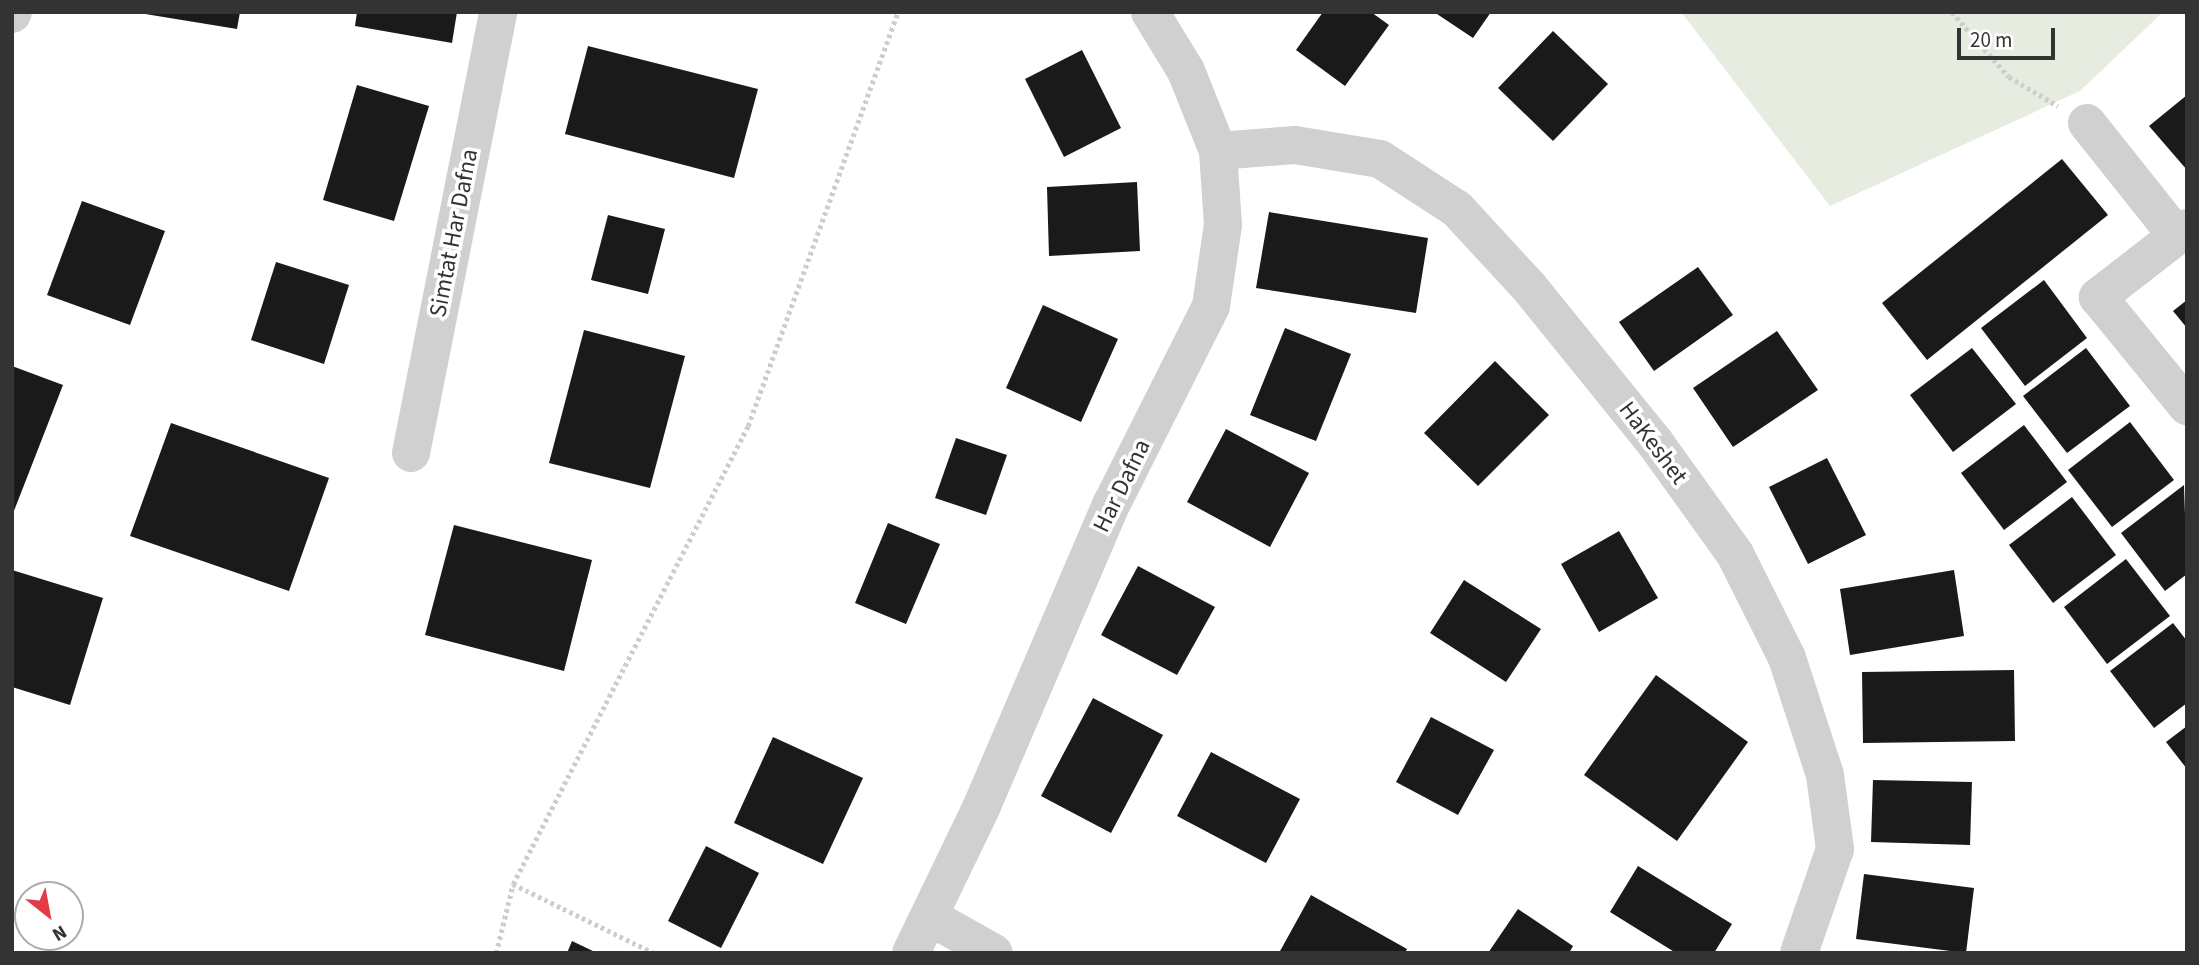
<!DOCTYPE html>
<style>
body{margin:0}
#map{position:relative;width:2199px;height:965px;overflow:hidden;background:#fff;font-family:"Source Sans 3",sans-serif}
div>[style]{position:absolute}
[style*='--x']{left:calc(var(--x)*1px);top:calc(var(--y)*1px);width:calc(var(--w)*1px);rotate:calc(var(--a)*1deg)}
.green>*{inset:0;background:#e6ecdf}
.building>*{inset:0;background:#1a1a1a}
.path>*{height:4.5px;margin-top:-2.25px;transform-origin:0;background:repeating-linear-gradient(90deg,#cdcdcd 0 3.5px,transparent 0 7px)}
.minor>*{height:38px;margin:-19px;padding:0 19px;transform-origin:19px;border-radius:19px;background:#d0d0d0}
span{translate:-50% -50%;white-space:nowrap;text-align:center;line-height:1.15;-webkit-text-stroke:7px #fff;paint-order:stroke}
.street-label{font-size:24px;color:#333}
.frame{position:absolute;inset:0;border:14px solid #333;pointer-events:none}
.north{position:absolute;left:14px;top:881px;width:70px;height:70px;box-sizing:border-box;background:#fff;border:2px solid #adadad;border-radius:50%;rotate:149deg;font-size:19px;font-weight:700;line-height:28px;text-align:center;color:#333}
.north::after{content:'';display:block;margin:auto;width:24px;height:32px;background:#e63946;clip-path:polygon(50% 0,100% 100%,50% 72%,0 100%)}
.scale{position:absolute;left:1957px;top:28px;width:98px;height:32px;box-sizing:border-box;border:4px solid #333;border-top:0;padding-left:9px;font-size:21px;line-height:24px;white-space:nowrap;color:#333;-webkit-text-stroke:5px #fff;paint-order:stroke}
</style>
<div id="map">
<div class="green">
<i style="clip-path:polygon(1681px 12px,2163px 12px,2080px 91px,1830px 206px)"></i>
</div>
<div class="building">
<i style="clip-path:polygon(133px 12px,240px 12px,237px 29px)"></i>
<i style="clip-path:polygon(357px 12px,457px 12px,452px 43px,355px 26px)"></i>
<i style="clip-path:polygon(1323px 12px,1371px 12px,1389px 25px,1345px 86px,1296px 50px)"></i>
<i style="clip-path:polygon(1434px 12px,1491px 12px,1473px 38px)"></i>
<i style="clip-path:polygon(1553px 31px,1608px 84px,1553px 141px,1498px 88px)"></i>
<i style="clip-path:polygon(588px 46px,758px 89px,734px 178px,565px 134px)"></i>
<i style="clip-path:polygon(1082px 50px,1121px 128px,1064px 157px,1025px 79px)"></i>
<i style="clip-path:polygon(357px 85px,429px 106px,394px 221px,323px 200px)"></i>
<i style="clip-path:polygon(2187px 95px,2187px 170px,2149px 126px)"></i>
<i style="clip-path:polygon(2062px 159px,2108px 215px,1927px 360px,1882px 303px)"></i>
<i style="clip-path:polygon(1137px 182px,1140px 251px,1049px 256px,1047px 187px)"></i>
<i style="clip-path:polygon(82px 201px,165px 231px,130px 325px,47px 295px)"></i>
<i style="clip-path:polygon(1269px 212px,1428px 238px,1416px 313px,1256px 288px)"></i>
<i style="clip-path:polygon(608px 215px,665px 229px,648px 294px,591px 280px)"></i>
<i style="clip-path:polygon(276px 262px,349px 285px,324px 364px,251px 340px)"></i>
<i style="clip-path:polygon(1698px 267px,1733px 315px,1654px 371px,1619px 322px)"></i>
<i style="clip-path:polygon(2044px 280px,2087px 338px,2025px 386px,1981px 328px)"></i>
<i style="clip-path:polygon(2187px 300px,2187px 328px,2173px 311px)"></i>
<i style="clip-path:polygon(1043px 305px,1118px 339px,1081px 422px,1006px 388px)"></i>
<i style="clip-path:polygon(1285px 328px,1351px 354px,1316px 441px,1250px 415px)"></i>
<i style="clip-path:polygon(584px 330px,685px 356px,650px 488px,549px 463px)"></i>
<i style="clip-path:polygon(1777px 331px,1818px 390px,1733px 447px,1693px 388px)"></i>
<i style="clip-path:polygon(1972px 348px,2016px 404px,1953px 452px,1910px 395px)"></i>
<i style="clip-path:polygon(2086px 348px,2130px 406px,2067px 453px,2023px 396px)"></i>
<i style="clip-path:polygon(1495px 361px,1549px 415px,1478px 486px,1424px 433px)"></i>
<i style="clip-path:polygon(12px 366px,63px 385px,12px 516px)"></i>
<i style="clip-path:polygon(2130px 422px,2174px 480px,2112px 527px,2068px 470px)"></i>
<i style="clip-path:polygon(171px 423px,329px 478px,289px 591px,130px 536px)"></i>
<i style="clip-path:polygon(2024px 425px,2067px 482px,2004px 530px,1961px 473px)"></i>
<i style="clip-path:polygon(1226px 429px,1309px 473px,1270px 547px,1187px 502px)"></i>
<i style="clip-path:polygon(956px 438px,1007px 455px,986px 515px,935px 498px)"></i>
<i style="clip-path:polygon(1827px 458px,1866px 535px,1808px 564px,1769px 487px)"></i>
<i style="clip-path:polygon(2184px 485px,2187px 574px,2165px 591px,2121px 533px)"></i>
<i style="clip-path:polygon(2072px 497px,2116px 555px,2053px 603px,2009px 545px)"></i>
<i style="clip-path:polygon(888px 523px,940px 544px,906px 624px,855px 603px)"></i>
<i style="clip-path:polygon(454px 525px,592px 560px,564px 671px,425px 635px)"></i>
<i style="clip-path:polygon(1619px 531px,1658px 598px,1599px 632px,1561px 564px)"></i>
<i style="clip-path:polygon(2126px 559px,2170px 616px,2107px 664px,2064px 607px)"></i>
<i style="clip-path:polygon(1138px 566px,1215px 607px,1177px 675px,1101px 635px)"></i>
<i style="clip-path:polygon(12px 570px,103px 598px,70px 705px,12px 687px)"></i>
<i style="clip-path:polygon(1954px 570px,1964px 636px,1850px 655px,1840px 589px)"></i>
<i style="clip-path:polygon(1464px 580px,1541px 629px,1506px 682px,1430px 633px)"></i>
<i style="clip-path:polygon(2173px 623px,2187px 641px,2187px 703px,2154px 728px,2110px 671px)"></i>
<i style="clip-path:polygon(2014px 670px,2015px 741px,1863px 743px,1862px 672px)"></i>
<i style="clip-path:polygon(1656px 675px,1748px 742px,1677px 841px,1584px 775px)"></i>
<i style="clip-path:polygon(1093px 698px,1163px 735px,1111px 833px,1041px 796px)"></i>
<i style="clip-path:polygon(1431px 717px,1494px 750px,1458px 815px,1396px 782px)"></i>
<i style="clip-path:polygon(2187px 726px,2187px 769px,2166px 742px)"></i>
<i style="clip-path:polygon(773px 737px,863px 778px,823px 864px,734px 823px)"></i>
<i style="clip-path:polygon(1211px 752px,1300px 799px,1266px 863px,1177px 816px)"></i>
<i style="clip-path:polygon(1873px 780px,1972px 782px,1970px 845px,1871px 842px)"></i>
<i style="clip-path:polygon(706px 846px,759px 873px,721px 948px,668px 921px)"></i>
<i style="clip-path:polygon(1638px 866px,1732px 924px,1714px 953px,1676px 953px,1610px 912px)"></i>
<i style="clip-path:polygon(1864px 874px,1974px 888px,1966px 953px,1856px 939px)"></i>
<i style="clip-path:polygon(1311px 895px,1407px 949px,1405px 953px,1279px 953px)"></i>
<i style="clip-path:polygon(1518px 909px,1573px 946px,1569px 953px,1488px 953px)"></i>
<i style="clip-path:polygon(572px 941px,597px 953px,567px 953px)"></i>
</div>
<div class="path">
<i style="--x:1952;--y:12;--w:86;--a:48.8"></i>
<i style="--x:2009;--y:77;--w:57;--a:30.6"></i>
<i style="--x:513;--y:884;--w:157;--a:26.1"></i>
<i style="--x:496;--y:953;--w:71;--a:-76.2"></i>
<i style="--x:513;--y:884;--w:515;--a:-62.84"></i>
<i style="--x:748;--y:426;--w:440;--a:-70.1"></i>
</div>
<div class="minor">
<i style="--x:12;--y:14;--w:2;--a:-63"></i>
<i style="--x:2087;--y:123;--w:144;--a:51.5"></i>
<i style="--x:1218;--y:151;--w:77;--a:-4.5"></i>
<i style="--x:1295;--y:145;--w:86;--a:9.4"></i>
<i style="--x:1380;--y:159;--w:92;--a:33"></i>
<i style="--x:1457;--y:209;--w:106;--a:47.3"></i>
<i style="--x:1529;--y:287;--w:202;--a:51"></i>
<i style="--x:1656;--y:444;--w:135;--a:54.3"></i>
<i style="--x:1735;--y:554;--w:116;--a:63.4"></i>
<i style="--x:1787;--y:658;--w:123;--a:72"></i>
<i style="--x:1825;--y:775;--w:75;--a:82.3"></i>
<i style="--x:1835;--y:849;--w:110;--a:109.1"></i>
<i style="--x:2187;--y:228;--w:113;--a:142.2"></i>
<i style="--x:2098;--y:297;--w:141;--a:50.8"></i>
<i style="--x:411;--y:453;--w:449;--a:-78.8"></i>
<i style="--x:930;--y:917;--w:73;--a:29.4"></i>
<i style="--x:911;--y:953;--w:161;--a:-64.2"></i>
<i style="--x:981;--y:808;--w:332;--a:-66.8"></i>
<i style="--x:1112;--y:503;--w:220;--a:-63.3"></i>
<i style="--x:1211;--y:306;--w:82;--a:-81.6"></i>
<i style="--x:1223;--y:225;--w:74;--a:-93.9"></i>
<i style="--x:1218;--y:151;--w:86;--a:-111.8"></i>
<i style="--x:1186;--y:71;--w:69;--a:-121.4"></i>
</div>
<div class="street-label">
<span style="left:454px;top:233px;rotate:-79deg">Simtat Har Dafna</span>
<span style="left:1653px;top:443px;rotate:53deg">HaKeshet</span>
<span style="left:1122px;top:486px;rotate:-64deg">Har Dafna</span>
</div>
<div class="frame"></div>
<div class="north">N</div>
<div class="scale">20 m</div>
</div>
